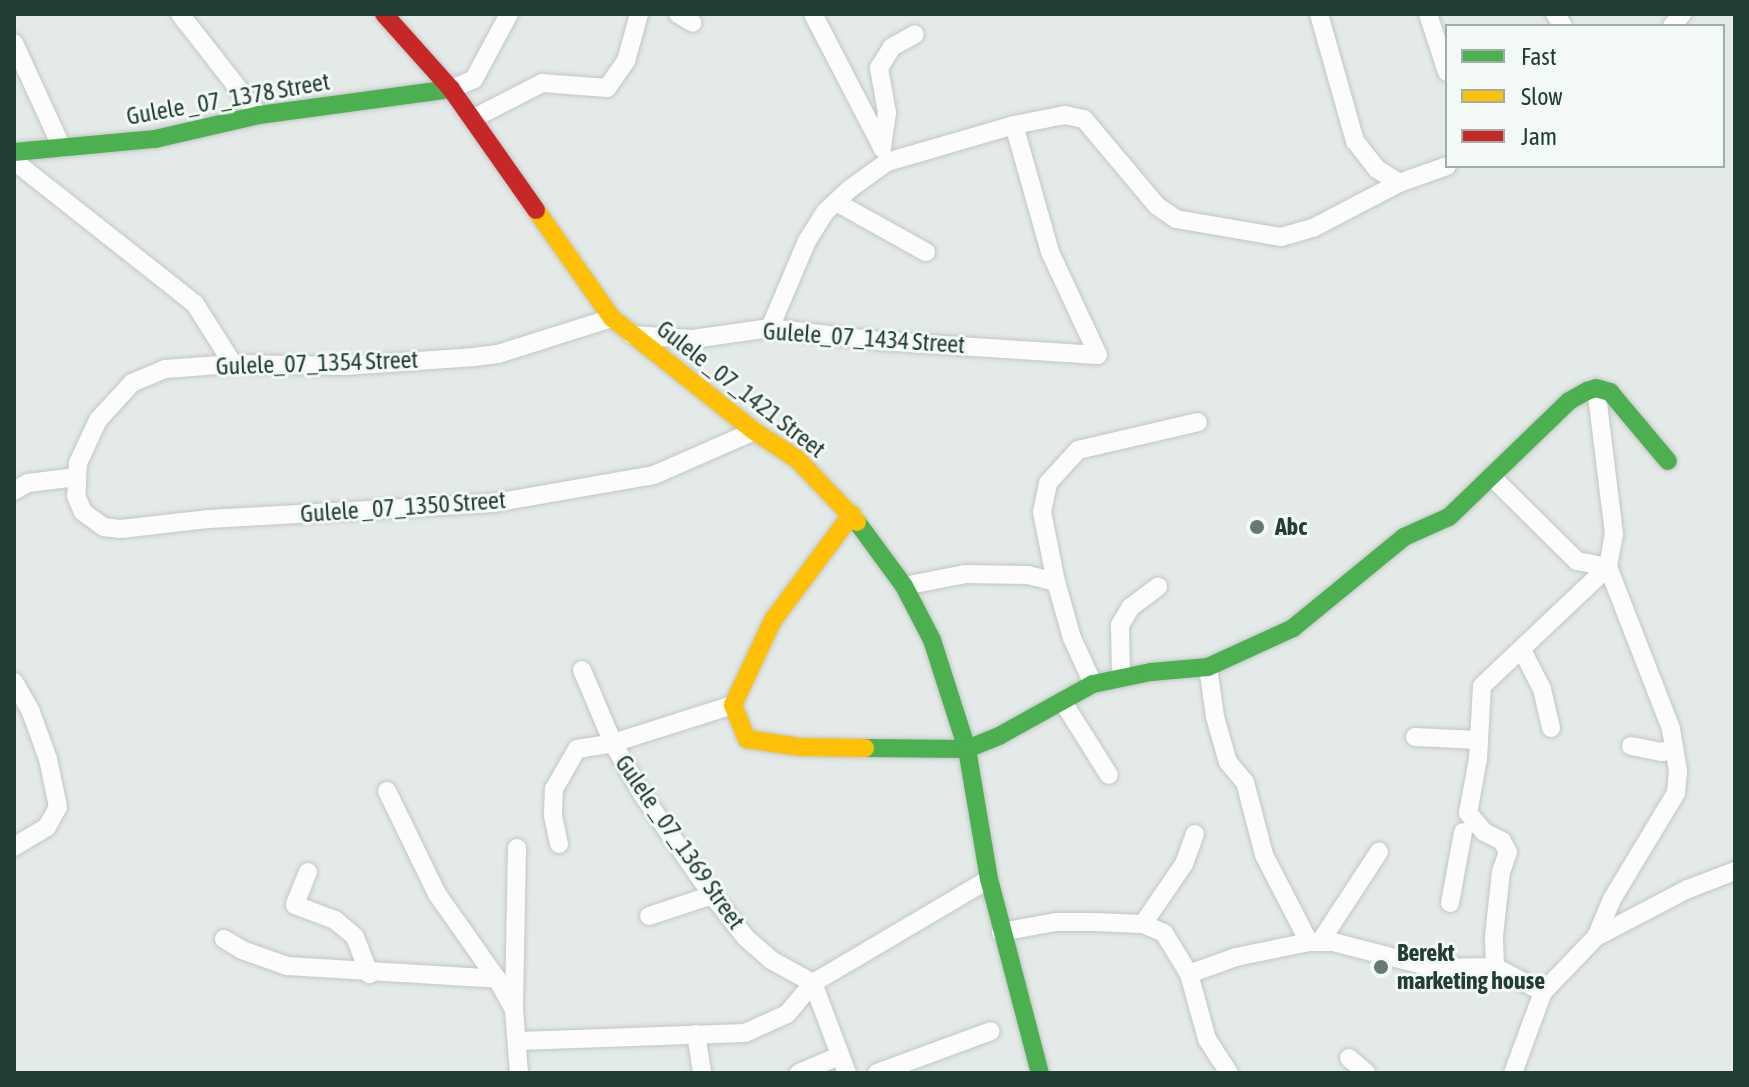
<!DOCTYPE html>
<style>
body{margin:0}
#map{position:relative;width:1749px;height:1087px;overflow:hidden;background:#e4eae7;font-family:"Asap Condensed",sans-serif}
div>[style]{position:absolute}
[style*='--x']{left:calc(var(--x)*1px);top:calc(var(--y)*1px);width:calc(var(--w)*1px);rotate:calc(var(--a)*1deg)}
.roads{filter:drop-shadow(0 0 2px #c1c7c4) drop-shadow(0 0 2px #c1c7c4)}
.street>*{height:18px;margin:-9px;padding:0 9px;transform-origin:9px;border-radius:9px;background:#fbfcfb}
.fast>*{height:18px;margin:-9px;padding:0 9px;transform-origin:9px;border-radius:9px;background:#4caf50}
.slow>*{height:18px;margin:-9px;padding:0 9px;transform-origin:9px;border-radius:9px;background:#ffc107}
.jam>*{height:18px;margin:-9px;padding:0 9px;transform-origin:9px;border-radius:9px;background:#c62828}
.dots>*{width:22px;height:22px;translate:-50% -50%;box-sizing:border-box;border:4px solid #f3f9f5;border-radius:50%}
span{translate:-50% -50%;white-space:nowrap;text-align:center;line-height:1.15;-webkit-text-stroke:6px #f3f9f5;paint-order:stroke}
.street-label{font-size:24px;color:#223d34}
.poi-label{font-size:24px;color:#223d34;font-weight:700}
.left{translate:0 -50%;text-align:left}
.frame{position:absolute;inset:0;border:16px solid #223d34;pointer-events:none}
.legend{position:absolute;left:1445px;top:24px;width:280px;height:144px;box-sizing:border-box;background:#f3f9f5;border:2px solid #9faea8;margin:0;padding:10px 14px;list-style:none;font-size:24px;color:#223d34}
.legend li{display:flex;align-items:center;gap:16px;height:40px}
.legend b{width:40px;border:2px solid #9faea8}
</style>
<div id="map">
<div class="roads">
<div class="street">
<i style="--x:180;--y:14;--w:128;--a:52"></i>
<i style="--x:678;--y:14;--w:17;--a:31"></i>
<i style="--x:813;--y:14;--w:150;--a:62.6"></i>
<i style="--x:1319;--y:14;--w:132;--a:74.2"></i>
<i style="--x:1355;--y:141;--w:36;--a:52"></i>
<i style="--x:1377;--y:169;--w:26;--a:32"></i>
<i style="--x:1428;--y:14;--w:61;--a:71.9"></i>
<i style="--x:1555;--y:14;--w:14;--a:56"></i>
<i style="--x:1672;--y:26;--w:16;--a:-50"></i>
<i style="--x:14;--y:43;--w:115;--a:65.4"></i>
<i style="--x:451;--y:89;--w:25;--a:-23"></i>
<i style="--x:474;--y:79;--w:74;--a:-61.7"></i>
<i style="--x:472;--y:119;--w:79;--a:-27.2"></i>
<i style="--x:542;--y:83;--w:65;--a:4.4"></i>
<i style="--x:607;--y:88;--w:33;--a:-55"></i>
<i style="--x:626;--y:61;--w:49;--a:-74.5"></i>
<i style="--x:882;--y:148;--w:35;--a:-82"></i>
<i style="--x:887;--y:113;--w:46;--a:-100.1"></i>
<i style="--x:879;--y:68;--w:25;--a:-58"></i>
<i style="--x:892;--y:47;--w:26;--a:-29"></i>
<i style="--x:14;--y:161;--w:231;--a:38.3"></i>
<i style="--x:195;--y:304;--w:71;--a:57.7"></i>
<i style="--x:836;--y:202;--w:103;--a:29.1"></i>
<i style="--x:612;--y:318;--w:120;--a:162.5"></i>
<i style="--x:498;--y:354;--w:23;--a:173"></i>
<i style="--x:475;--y:357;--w:129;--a:176"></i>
<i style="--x:346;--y:366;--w:113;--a:-179"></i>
<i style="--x:233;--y:364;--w:68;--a:175.8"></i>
<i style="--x:165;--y:369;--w:36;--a:157"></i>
<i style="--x:132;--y:383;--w:50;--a:132.6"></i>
<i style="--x:98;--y:420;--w:47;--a:114.9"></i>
<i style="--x:78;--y:463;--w:33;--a:93"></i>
<i style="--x:76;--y:496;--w:17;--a:66"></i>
<i style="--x:83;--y:512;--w:26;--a:36"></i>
<i style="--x:104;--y:527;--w:17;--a:7"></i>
<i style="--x:121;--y:529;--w:89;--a:-6.5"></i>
<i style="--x:209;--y:519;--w:285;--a:-3.2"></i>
<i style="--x:494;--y:503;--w:162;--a:-9.9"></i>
<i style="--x:654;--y:475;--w:109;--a:-23.7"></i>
<i style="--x:770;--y:328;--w:95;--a:-67"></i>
<i style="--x:807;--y:241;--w:34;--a:-58"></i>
<i style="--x:825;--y:212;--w:35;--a:-43"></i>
<i style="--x:851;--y:188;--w:44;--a:-35.8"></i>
<i style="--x:887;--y:162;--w:132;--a:-16.2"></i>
<i style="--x:1014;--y:125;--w:52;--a:-11.1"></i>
<i style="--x:1065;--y:115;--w:19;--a:12"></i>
<i style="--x:1084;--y:119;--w:114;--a:50"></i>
<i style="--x:1157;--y:206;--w:23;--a:34"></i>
<i style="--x:1176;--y:219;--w:107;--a:9.7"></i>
<i style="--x:1281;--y:237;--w:33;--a:-16"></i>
<i style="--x:1313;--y:228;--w:97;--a:-27.6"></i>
<i style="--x:1399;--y:183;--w:51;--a:-19.5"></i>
<i style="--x:632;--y:335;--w:61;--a:3.8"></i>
<i style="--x:693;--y:339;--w:78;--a:-8.1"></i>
<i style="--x:770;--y:328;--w:112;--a:6.7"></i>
<i style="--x:881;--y:341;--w:217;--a:3.7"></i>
<i style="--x:1098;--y:355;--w:114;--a:-115"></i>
<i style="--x:1050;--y:252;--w:132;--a:-105.8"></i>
<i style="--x:1493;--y:478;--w:118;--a:44.7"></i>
<i style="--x:1577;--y:561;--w:32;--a:11"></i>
<i style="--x:1608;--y:567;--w:174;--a:68.7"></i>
<i style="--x:1671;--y:729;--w:43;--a:80.5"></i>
<i style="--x:1678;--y:771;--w:22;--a:95"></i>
<i style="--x:1676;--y:793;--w:124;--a:121.1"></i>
<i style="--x:1612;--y:899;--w:41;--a:112.8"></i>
<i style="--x:1596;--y:937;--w:76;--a:133.9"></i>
<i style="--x:1543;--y:992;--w:86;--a:110.3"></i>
<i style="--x:14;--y:491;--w:16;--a:-30"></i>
<i style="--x:28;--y:483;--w:49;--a:-7"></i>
<i style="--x:904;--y:586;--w:62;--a:-11.1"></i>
<i style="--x:965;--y:574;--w:63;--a:0.9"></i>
<i style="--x:1028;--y:575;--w:29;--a:14"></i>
<i style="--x:1522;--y:650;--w:44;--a:62.9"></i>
<i style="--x:1542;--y:689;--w:40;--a:77"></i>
<i style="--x:1208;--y:667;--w:50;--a:82"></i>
<i style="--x:1215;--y:717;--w:47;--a:73.9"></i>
<i style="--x:1228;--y:762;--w:26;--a:50"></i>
<i style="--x:1245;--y:782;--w:75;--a:75.4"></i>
<i style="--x:1264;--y:855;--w:98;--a:62.7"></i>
<i style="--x:582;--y:670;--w:79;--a:67"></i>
<i style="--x:613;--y:743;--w:59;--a:60.4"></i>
<i style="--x:642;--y:794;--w:123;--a:55.3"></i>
<i style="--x:712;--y:895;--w:55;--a:51.7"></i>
<i style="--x:746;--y:938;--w:33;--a:41"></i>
<i style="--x:771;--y:960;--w:48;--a:28.7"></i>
<i style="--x:813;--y:983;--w:96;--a:69.3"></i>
<i style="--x:1121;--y:678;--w:53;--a:-91.1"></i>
<i style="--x:1120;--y:625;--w:21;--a:-59"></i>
<i style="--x:1131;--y:607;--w:34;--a:-37"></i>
<i style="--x:14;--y:682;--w:34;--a:60"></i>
<i style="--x:31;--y:712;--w:50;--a:70.1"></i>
<i style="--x:48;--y:759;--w:49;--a:78.2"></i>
<i style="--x:58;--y:807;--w:23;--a:119"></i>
<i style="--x:47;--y:827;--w:39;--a:149"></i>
<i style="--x:1093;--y:684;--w:51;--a:-114.5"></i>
<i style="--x:1072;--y:638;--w:58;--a:-105.9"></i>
<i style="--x:1056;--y:582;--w:71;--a:-101.3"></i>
<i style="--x:1042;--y:512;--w:30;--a:-78"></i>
<i style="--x:1048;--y:483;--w:45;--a:-47.7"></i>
<i style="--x:1078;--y:450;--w:123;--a:-13.1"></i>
<i style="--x:1063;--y:702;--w:86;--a:57.8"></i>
<i style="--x:1415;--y:737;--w:64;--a:2.7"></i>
<i style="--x:1631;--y:746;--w:32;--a:11"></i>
<i style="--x:1662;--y:752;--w:13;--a:-18"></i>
<i style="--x:387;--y:791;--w:114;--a:64.1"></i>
<i style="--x:437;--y:894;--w:104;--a:54.8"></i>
<i style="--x:559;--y:844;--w:30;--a:-102"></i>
<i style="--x:553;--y:815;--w:26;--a:-88"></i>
<i style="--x:554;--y:789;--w:46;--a:-60.1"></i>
<i style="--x:577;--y:749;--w:36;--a:-9"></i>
<i style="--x:613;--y:743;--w:126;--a:-17.6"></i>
<i style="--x:517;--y:848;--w:162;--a:91.1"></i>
<i style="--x:514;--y:1010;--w:63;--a:85.5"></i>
<i style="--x:308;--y:872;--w:35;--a:112"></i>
<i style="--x:295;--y:905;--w:43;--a:20.6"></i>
<i style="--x:335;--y:920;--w:26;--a:40"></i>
<i style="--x:355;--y:937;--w:40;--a:69"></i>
<i style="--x:1450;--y:903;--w:72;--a:-79.6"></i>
<i style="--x:649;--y:916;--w:66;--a:-18.4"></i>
<i style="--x:1143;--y:924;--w:73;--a:-55.7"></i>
<i style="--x:1184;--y:864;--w:32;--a:-70"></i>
<i style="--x:1001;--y:932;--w:56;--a:-10.3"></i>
<i style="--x:1056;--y:922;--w:38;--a:0"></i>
<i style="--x:1094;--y:922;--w:49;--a:2.3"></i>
<i style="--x:1143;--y:924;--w:23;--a:23"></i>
<i style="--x:1164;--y:933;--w:48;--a:58.6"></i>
<i style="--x:1189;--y:974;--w:67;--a:74.5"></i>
<i style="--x:1207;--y:1039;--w:40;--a:57.1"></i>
<i style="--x:1596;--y:937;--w:104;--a:-27.6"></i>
<i style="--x:1688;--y:889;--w:50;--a:-21"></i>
<i style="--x:224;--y:939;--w:21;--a:31"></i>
<i style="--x:242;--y:950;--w:48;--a:19.6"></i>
<i style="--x:287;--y:966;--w:210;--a:3.5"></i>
<i style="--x:497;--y:979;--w:35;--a:61"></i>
<i style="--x:1320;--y:942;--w:108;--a:-56.8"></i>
<i style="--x:1495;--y:967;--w:31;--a:-92"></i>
<i style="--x:1494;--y:936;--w:64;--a:-83.8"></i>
<i style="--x:1501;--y:872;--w:21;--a:-71"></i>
<i style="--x:1508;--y:852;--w:13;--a:-119"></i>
<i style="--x:1502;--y:841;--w:20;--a:-153"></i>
<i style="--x:1484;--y:832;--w:25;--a:-130"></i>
<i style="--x:1468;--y:813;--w:55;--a:-79.5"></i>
<i style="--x:1478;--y:759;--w:73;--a:-86.9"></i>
<i style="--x:1482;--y:686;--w:173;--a:-43.4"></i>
<i style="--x:1608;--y:567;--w:34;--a:-80"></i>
<i style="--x:1614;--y:534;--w:147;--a:-97"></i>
<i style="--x:1189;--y:974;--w:50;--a:-19.9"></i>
<i style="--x:1236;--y:957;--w:75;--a:-11.6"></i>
<i style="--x:1309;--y:942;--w:24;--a:0"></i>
<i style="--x:1333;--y:942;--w:104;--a:14.4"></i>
<i style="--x:1434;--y:968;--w:61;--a:-0.9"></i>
<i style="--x:1495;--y:967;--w:54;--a:27.5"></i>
<i style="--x:696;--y:1034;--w:39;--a:81"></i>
<i style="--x:519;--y:1041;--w:226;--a:-2"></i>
<i style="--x:745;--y:1033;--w:46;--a:-24.3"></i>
<i style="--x:787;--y:1014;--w:40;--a:-50"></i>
<i style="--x:813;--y:983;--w:204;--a:-30.6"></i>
<i style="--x:1349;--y:1058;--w:23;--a:41"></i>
<i style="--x:799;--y:1073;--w:43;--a:-23"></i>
<i style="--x:877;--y:1073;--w:121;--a:-20.2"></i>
</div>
<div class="fast">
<i style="--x:14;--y:152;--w:142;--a:-5.3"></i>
<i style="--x:155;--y:139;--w:107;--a:-13"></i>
<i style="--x:259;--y:115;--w:194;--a:-7.7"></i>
<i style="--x:857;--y:522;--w:79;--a:53.7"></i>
<i style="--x:904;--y:586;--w:61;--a:62.6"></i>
<i style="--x:932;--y:640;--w:114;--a:72.2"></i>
<i style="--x:967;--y:749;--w:132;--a:80.4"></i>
<i style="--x:989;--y:879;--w:201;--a:75.3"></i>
<i style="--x:865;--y:748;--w:102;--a:0.6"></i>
<i style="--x:967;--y:749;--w:35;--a:-22"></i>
<i style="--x:999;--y:736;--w:107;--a:-29"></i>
<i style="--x:1093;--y:684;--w:59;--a:-11.7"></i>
<i style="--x:1151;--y:672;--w:57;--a:-5"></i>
<i style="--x:1208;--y:667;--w:94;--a:-24.6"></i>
<i style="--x:1293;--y:628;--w:144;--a:-39.3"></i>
<i style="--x:1404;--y:537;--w:49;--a:-24"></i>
<i style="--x:1449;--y:517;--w:167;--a:-44"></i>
<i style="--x:1569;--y:401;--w:21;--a:-29"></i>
<i style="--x:1587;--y:391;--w:9;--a:-18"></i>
<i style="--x:1596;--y:388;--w:15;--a:16"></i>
<i style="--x:1610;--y:392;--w:90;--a:50"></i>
</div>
<div class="slow">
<i style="--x:536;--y:210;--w:132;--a:54.9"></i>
<i style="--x:612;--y:318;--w:181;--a:38.5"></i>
<i style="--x:754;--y:431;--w:51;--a:33.1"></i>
<i style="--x:797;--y:459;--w:87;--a:46.4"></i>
<i style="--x:852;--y:514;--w:132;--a:126.7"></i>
<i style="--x:773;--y:620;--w:94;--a:115.2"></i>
<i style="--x:733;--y:705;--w:37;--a:68"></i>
<i style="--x:747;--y:739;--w:54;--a:8.6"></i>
<i style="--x:800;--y:747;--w:65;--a:0.9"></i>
</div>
<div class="jam">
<i style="--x:384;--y:14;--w:101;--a:48.2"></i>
<i style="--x:451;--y:89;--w:148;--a:54.9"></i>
</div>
</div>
<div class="dots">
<i style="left:1257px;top:527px;background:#667a73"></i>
<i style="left:1381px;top:967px;background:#667a73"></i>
</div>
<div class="street-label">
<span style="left:228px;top:99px;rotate:-10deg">Gulele _07_1378 Street</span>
<span style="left:864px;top:338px;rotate:4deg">Gulele_07_1434 Street</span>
<span style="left:317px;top:363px;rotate:-2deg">Gulele_07_1354 Street</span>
<span style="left:741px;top:389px;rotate:38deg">Gulele _07_1421 Street</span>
<span style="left:403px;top:507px;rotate:-4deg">Gulele _07_1350 Street</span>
<span style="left:680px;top:842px;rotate:55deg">Gulele _07_1369 Street</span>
</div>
<div class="poi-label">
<span class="left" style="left:1275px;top:527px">Abc</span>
<span class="left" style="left:1397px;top:967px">Berekt<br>marketing house</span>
</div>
<div class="frame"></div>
<ul class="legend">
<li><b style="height:10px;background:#4caf50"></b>Fast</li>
<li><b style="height:10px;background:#ffc107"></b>Slow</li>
<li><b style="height:10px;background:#c62828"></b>Jam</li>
</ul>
</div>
